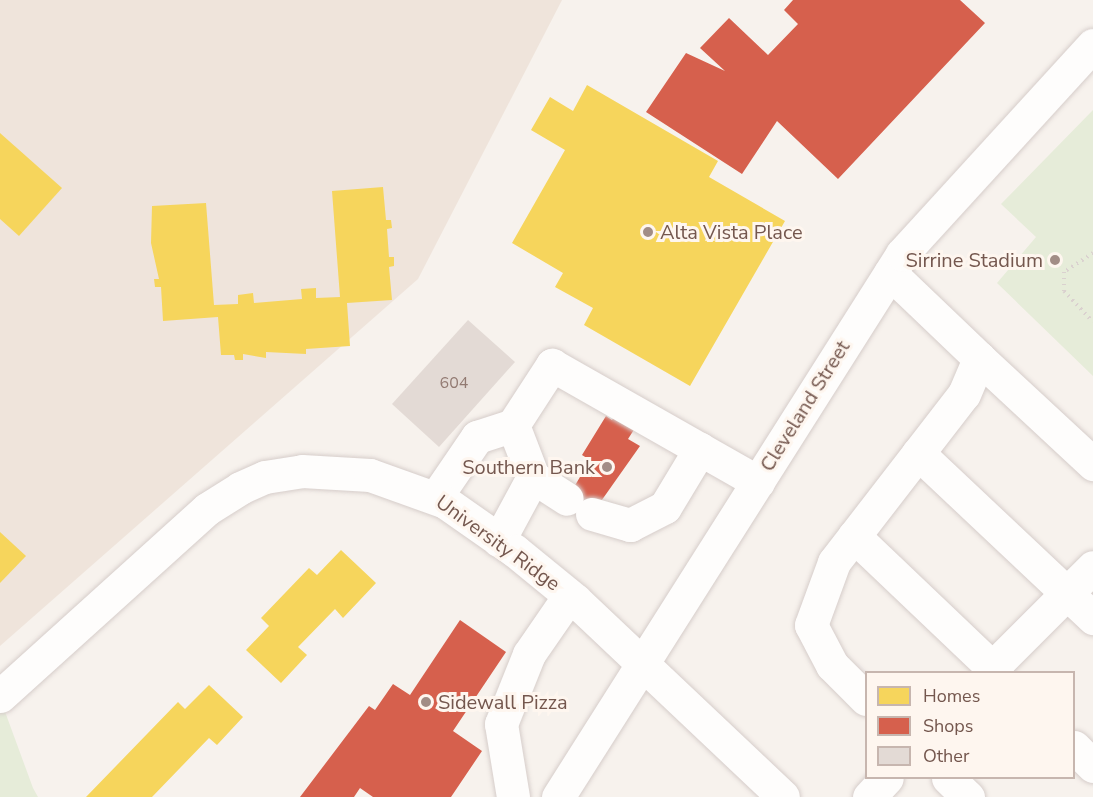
<!DOCTYPE html>
<style>
body{margin:0}
#map{position:relative;width:1093px;height:797px;overflow:hidden;background:#f7f2ed;font-family:"Nunito Sans",sans-serif}
div>[style]{position:absolute}
[style*='--x']{left:calc(var(--x)*1px);top:calc(var(--y)*1px);width:calc(var(--w)*1px);rotate:calc(var(--a)*1deg)}
.residential>*{inset:0;background:#efe4db}
.green>*{inset:0;background:#e6ecd9}
.homes>*{inset:0;background:#f6d55c}
.shops>*{inset:0;background:#d6604d}
.building>*{inset:0;background:#e3dad5}
.path>*{height:4px;margin-top:-2px;transform-origin:0;background:repeating-linear-gradient(90deg,#dad1cf 0 1.5px,transparent 0 6px)}
.roads{filter:drop-shadow(0 0 2px #d6cdca) drop-shadow(0 0 2px #d6cdca)}
.minor>*{height:33px;margin:-16.5px;padding:0 16.5px;transform-origin:16.5px;border-radius:16.5px;background:#fefdfc}
.dots>*{width:16px;height:16px;translate:-50% -50%;box-sizing:border-box;border:3px solid #fef6ef;border-radius:50%}
span{translate:-50% -50%;white-space:nowrap;text-align:center;line-height:1.15;-webkit-text-stroke:6px #fef6ef;paint-order:stroke}
.number-label{font-size:16px;color:#927a72}
.number-label span{-webkit-text-stroke-width:0}
.poi-label{font-size:20px;color:#74574e}
.left{translate:0 -50%;text-align:left}
.right{translate:-100% -50%;text-align:right}
.street-label{font-size:20px;color:#74574e}
.legend{position:absolute;left:865px;top:671px;width:210px;height:108px;box-sizing:border-box;background:#fef6ef;border:2px solid #c7b6af;margin:0;padding:8px 10px;list-style:none;font-size:18px;color:#74574e}
.legend li{display:flex;align-items:center;gap:12px;height:30px}
.legend b{width:30px;border:2px solid #c7b6af}
</style>
<div id="map">
<div class="residential">
<i style="clip-path:polygon(0 0,562px 0,418px 279px,0 646px)"></i>
</div>
<div class="green">
<i style="clip-path:polygon(1093px 110px,1093px 376px,997px 283px,1036px 237px,1001px 204px)"></i>
<i style="clip-path:polygon(0 698px,33px 788px,38px 797px,0 797px)"></i>
</div>
<div class="homes">
<i style="clip-path:polygon(587px 85px,718px 161px,709px 177px,785px 221px,690px 386px,584px 325px,593px 308px,555px 287px,563px 273px,512px 243px,565px 150px,531px 130px,550px 97px,573px 111px)"></i>
<i style="clip-path:polygon(0 133px,62px 188px,19px 236px,0 219px)"></i>
<i style="clip-path:polygon(383px 187px,386px 220px,391px 220px,392px 228px,387px 229px,389px 257px,394px 257px,394px 266px,389px 267px,392px 300px,347px 303px,350px 346px,306px 349px,306px 354px,266px 352px,266px 358px,243px 354px,243px 360px,235px 360px,234px 355px,221px 355px,218px 317px,163px 321px,161px 287px,155px 287px,154px 279px,159px 279px,151px 243px,152px 206px,206px 203px,214px 305px,238px 304px,238px 295px,253px 293px,254px 303px,302px 299px,301px 289px,316px 288px,316px 298px,340px 297px,332px 191px)"></i>
<i style="clip-path:polygon(0 532px,26px 556px,0 583px)"></i>
<i style="clip-path:polygon(341px 550px,376px 583px,343px 618px,335px 609px,298px 647px,307px 655px,281px 683px,246px 650px,269px 626px,261px 618px,309px 568px,317px 575px)"></i>
<i style="clip-path:polygon(209px 685px,243px 717px,217px 745px,209px 738px,152px 797px,86px 797px,178px 702px,185px 709px)"></i>
</div>
<div class="shops">
<i style="clip-path:polygon(793px 0,960px 0,985px 23px,838px 179px,777px 121px,742px 174px,646px 112px,686px 53px,725px 71px,700px 48px,729px 18px,768px 55px,798px 24px,784px 10px)"></i>
<i style="clip-path:polygon(617px 413px,637px 425px,628px 439px,640px 446px,592px 514px,567px 499px,590px 460px,582px 455px,606px 416px,612px 420px)"></i>
<i style="clip-path:polygon(460px 620px,506px 652px,453px 731px,482px 751px,451px 797px,373px 797px,360px 788px,354px 797px,300px 797px,369px 706px,375px 710px,393px 684px,410px 695px)"></i>
</div>
<div class="building">
<i style="clip-path:polygon(468px 320px,515px 362px,439px 447px,392px 404px)"></i>
</div>
<div class="path">
<i style="--x:1093;--y:253;--w:35;--a:147"></i>
<i style="--x:1064;--y:272;--w:19;--a:90"></i>
<i style="--x:1064;--y:291;--w:42;--a:46.9"></i>
</div>
<div class="roads">
<div class="minor">
<i style="--x:979;--y:358;--w:156;--a:42.9"></i>
<i style="--x:513;--y:425;--w:72;--a:-57"></i>
<i style="--x:552;--y:365;--w:237;--a:29.6"></i>
<i style="--x:918;--y:453;--w:241;--a:43.3"></i>
<i style="--x:533;--y:477;--w:40;--a:32.9"></i>
<i style="--x:436;--y:497;--w:73;--a:-55.7"></i>
<i style="--x:477;--y:437;--w:38;--a:-18"></i>
<i style="--x:513;--y:425;--w:56;--a:69"></i>
<i style="--x:533;--y:477;--w:72;--a:118.4"></i>
<i style="--x:592;--y:514;--w:40;--a:16"></i>
<i style="--x:630;--y:525;--w:39;--a:-27"></i>
<i style="--x:665;--y:507;--w:68;--a:-58.9"></i>
<i style="--x:854;--y:536;--w:197;--a:43.6"></i>
<i style="--x:988;--y:672;--w:148;--a:-45"></i>
<i style="--x:0;--y:696;--w:279;--a:-42.1"></i>
<i style="--x:207;--y:509;--w:39;--a:-32"></i>
<i style="--x:240;--y:488;--w:27;--a:-24"></i>
<i style="--x:265;--y:477;--w:37;--a:-9"></i>
<i style="--x:302;--y:471;--w:68;--a:3.4"></i>
<i style="--x:370;--y:475;--w:80;--a:19.8"></i>
<i style="--x:445;--y:502;--w:85;--a:35"></i>
<i style="--x:515;--y:551;--w:77;--a:39.2"></i>
<i style="--x:575;--y:600;--w:286;--a:43.4"></i>
<i style="--x:866;--y:699;--w:48;--a:-135"></i>
<i style="--x:832;--y:665;--w:45;--a:-117.7"></i>
<i style="--x:811;--y:625;--w:67;--a:-69.9"></i>
<i style="--x:834;--y:562;--w:212;--a:-52.3"></i>
<i style="--x:964;--y:394;--w:39;--a:-67"></i>
<i style="--x:979;--y:358;--w:123;--a:-136.3"></i>
<i style="--x:1074;--y:747;--w:27;--a:45"></i>
<i style="--x:948;--y:778;--w:28;--a:44"></i>
<i style="--x:513;--y:797;--w:74;--a:-99.3"></i>
<i style="--x:501;--y:724;--w:75;--a:-68.2"></i>
<i style="--x:529;--y:654;--w:70;--a:-55.4"></i>
<i style="--x:558;--y:797;--w:643;--a:-57.65"></i>
<i style="--x:902;--y:254;--w:283;--a:-47.6"></i>
<i style="--x:869;--y:797;--w:26;--a:-47"></i>
</div>
</div>
<div class="dots">
<i style="left:648px;top:232px;background:#a28d86"></i>
<i style="left:1055px;top:260px;background:#a28d86"></i>
<i style="left:607px;top:467px;background:#a28d86"></i>
<i style="left:426px;top:702px;background:#a28d86"></i>
</div>
<div class="number-label">
<span style="left:454px;top:383px">604</span>
</div>
<div class="poi-label">
<span class="left" style="left:660px;top:232px">Alta Vista Place</span>
<span class="right" style="left:1043px;top:260px">Sirrine Stadium</span>
<span class="right" style="left:595px;top:467px">Southern Bank</span>
<span class="left" style="left:438px;top:702px">Sidewall Pizza</span>
</div>
<div class="street-label">
<span style="left:805px;top:406px;rotate:-58deg">Cleveland Street</span>
<span style="left:498px;top:543px;rotate:36deg">University Ridge</span>
</div>
<ul class="legend">
<li><b style="height:16px;background:#f6d55c"></b>Homes</li>
<li><b style="height:16px;background:#d6604d"></b>Shops</li>
<li><b style="height:16px;background:#e3dad5"></b>Other</li>
</ul>
</div>
